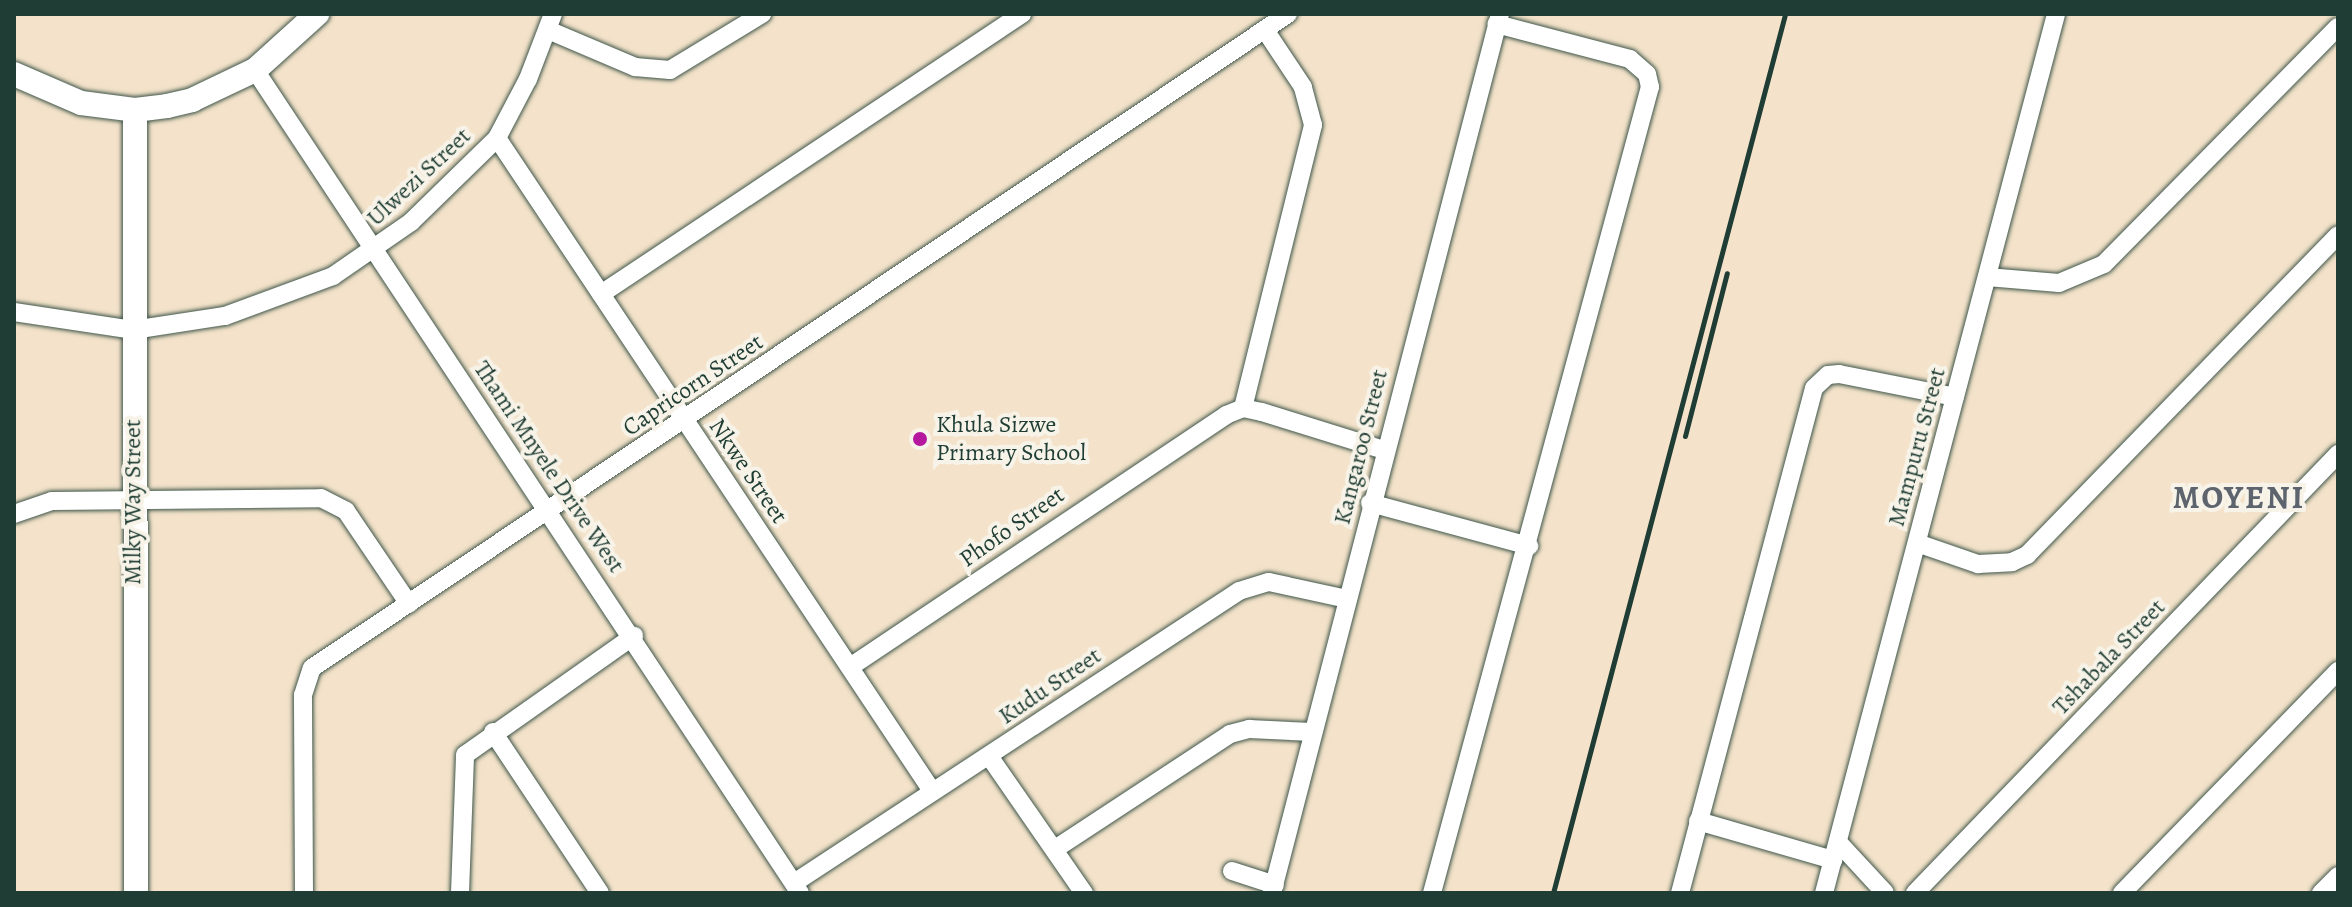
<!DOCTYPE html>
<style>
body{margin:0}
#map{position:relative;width:2352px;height:907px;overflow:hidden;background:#f4e3ca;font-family:Alegreya,serif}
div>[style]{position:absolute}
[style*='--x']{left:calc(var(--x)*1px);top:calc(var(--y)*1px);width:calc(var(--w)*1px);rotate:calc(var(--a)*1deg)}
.roads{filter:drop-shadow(0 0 2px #3f564a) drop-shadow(0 0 2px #3f564a)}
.minor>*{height:18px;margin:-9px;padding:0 9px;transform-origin:9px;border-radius:9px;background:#fff}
.tertiary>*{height:24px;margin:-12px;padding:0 12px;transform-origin:12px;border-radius:12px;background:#fff}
.rail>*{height:5px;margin:-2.5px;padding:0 2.5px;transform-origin:2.5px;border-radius:2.5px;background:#1f3d34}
.dots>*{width:22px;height:22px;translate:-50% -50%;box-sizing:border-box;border:4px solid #f7f3e8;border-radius:50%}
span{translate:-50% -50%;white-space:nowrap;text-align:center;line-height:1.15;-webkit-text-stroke:8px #f7f3e8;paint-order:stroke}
.street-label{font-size:24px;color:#1f3d34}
.poi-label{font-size:24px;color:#1f3d34}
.left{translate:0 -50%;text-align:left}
.district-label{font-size:32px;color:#5d646e;font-weight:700;letter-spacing:2px}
.frame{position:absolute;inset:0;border:16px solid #1f3d34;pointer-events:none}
</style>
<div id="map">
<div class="roads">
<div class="minor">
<i style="--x:548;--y:30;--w:95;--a:23"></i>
<i style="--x:635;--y:67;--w:35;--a:5"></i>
<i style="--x:670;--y:70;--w:108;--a:-31.3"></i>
<i style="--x:255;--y:70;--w:987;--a:56.49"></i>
<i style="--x:497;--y:138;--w:785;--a:56.33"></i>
<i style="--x:1987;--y:277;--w:72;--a:4.8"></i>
<i style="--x:2059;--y:283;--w:49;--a:-22.9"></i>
<i style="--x:2104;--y:264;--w:333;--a:-45.4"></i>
<i style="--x:601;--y:294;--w:506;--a:-33.63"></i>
<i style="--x:14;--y:312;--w:120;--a:8.6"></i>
<i style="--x:133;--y:330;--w:93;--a:-8.7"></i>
<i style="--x:225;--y:316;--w:115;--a:-20.3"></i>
<i style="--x:333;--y:276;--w:95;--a:-34.7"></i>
<i style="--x:411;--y:222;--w:120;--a:-44.3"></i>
<i style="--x:497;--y:138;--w:67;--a:-62.3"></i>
<i style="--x:528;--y:79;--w:70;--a:-69"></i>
<i style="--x:1243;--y:408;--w:292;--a:-76.1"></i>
<i style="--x:1313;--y:125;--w:39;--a:-105"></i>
<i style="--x:1303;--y:87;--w:69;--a:-123.7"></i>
<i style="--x:1370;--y:503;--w:165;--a:15.1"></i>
<i style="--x:14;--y:514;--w:40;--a:-18.9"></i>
<i style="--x:52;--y:501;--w:269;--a:-0.6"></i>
<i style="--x:321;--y:498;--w:28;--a:27"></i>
<i style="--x:346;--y:511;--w:112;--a:55.9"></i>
<i style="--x:1917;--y:543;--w:65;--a:19"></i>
<i style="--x:1978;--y:564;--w:34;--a:-3"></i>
<i style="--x:2012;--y:562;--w:17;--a:-25"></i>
<i style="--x:2027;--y:555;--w:446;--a:-45.8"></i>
<i style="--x:850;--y:667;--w:453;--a:-33.8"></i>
<i style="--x:1226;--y:415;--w:18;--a:-22"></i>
<i style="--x:1243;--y:408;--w:19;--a:12"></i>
<i style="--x:1262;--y:412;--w:128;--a:17.3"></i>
<i style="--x:493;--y:732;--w:193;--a:56.4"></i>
<i style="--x:989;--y:756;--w:167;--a:55.3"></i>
<i style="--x:1698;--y:821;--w:141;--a:16.1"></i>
<i style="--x:1838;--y:842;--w:69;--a:47.3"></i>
<i style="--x:1055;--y:849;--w:209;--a:-33.3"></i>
<i style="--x:1230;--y:734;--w:20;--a:-15"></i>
<i style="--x:1249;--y:729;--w:64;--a:2.7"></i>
<i style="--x:1232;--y:871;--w:45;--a:18"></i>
<i style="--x:794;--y:883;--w:532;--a:-33.27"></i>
<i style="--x:1239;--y:591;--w:31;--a:-17"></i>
<i style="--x:1269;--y:582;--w:80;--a:12.3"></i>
<i style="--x:304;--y:893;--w:198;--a:-90.3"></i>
<i style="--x:303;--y:695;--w:28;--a:-72"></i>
<i style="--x:312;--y:668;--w:1175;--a:-33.83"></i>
<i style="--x:460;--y:893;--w:138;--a:-87.9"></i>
<i style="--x:465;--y:755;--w:207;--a:-35.2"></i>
<i style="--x:1272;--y:893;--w:908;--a:-75.46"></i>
<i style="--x:1432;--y:893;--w:835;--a:-74.87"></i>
<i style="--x:1650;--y:87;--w:13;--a:-103"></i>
<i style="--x:1647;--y:74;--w:23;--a:-139"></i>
<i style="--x:1630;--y:59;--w:138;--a:-165.3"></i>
<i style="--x:1680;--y:893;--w:522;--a:-75.14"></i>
<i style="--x:1814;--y:388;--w:19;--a:-43"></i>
<i style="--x:1828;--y:375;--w:11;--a:-5"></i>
<i style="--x:1839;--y:374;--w:118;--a:11.2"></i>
<i style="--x:1824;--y:893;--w:909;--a:-75.21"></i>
<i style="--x:1915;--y:893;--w:610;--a:-46.06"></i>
<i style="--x:2122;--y:893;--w:310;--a:-45.8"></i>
<i style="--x:2321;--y:893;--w:24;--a:-45"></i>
</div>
<div class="tertiary">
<i style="--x:14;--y:74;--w:73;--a:23.4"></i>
<i style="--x:81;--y:103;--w:54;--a:7.4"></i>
<i style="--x:135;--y:110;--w:32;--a:-7"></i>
<i style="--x:167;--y:106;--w:26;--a:-13"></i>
<i style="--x:192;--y:100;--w:70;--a:-25.5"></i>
<i style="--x:255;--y:70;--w:84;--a:-42.1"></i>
<i style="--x:135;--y:110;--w:783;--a:89.93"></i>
</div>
</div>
<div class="rail">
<i style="--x:1685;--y:436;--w:168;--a:-75.6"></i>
<i style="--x:1553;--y:893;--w:909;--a:-75.21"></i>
</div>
<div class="dots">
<i style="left:920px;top:439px;background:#b5179e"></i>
</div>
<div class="street-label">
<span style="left:419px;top:177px;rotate:-43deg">Ulwezi Street</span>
<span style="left:693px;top:385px;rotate:-34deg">Capricorn Street</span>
<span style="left:1361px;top:447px;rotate:-76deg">Kangaroo Street</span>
<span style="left:1917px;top:447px;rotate:-75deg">Mampuru Street</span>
<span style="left:549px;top:467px;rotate:56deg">Thami Mnyele Drive West</span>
<span style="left:748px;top:471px;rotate:56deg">Nkwe Street</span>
<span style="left:133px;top:502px;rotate:-90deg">Milky Way Street</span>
<span style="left:1012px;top:527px;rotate:-35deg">Phofo Street</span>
<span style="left:2109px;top:657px;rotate:-46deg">Tshabala Street</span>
<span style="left:1050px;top:686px;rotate:-34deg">Kudu Street</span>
</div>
<div class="poi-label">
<span class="left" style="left:936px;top:439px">Khula Sizwe<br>Primary School</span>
</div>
<div class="district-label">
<span style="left:2239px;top:497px">MOYENI</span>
</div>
<div class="frame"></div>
</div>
